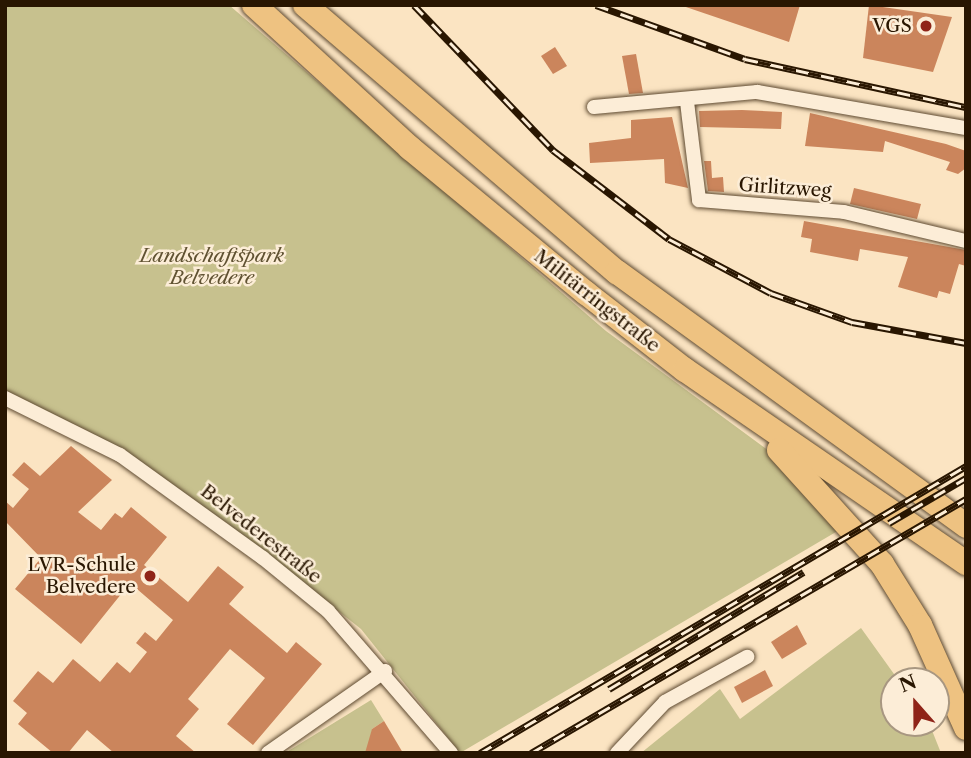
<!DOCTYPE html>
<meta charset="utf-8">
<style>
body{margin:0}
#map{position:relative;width:971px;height:758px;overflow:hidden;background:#fbe4c2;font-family:"Libre Caslon Text",serif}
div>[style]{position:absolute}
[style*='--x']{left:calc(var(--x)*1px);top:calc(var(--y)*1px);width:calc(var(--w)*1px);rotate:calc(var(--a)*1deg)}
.green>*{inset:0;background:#c7c18e}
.building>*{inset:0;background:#cb855c}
.roads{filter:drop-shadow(0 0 2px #5e4a31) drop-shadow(0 0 2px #5e4a31)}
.street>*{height:14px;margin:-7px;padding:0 7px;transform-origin:7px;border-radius:7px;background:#fcedd7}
.highway>*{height:24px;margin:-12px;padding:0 12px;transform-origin:12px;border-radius:12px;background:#eec281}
.rail>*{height:7px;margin-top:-3.5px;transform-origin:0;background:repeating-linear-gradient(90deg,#fcedd7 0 13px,#291601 0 26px);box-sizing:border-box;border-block:2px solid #291601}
.dots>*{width:19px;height:19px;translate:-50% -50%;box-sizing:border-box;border:4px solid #fcedd7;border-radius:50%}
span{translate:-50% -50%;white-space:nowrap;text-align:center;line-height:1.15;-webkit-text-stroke:5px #fcedd7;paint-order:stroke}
.poi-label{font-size:19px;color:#291601}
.right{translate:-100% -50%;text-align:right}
.street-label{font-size:19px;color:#291601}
.park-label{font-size:19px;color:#605232;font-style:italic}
.frame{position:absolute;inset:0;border:7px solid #291601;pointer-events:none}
.north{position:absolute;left:880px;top:667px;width:70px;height:70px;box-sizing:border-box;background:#fcedd7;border:2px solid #a89781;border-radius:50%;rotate:339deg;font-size:19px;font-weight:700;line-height:28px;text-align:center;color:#291601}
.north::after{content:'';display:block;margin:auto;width:24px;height:32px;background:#8f2418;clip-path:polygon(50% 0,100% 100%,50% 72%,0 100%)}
</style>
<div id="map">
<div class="green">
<i style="clip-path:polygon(5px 5px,229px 5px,606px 331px,769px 451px,841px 529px,460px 753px,361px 629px,227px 523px,84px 429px,5px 402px)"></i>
<i style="clip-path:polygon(861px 628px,899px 681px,894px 681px,894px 723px,929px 723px,941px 753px,641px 753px,720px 689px,740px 719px)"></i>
<i style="clip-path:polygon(371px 700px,384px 721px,372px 729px,385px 753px,285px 753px)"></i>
</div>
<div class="building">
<i style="clip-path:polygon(680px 5px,800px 5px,789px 42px)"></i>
<i style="clip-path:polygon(869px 5px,952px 17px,933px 72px,863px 58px)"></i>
<i style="clip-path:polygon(555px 47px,567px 66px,553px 74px,541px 56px)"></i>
<i style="clip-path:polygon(636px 54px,643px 93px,629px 94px,622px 56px)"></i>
<i style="clip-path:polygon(742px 110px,782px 112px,781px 129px,700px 127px,699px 111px)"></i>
<i style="clip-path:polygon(810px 113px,946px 144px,966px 151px,966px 168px,958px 174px,946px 170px,950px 162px,885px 141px,883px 152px,805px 146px)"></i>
<i style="clip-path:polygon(672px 117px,688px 188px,665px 183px,664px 159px,590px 163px,589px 143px,631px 138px,631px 120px)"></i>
<i style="clip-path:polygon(704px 161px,711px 161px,712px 178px,723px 177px,724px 192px,708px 191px)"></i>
<i style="clip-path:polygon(854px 188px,921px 204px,917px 219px,850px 204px)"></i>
<i style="clip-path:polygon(804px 221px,966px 250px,966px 266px,959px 264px,950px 294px,939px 291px,937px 298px,898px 287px,908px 257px,860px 249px,858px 261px,810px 252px,812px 239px,801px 237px)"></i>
<i style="clip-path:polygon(71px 446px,112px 480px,78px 512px,101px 530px,115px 513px,122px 518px,131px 507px,167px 537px,144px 565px,188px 602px,218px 566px,244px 587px,229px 604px,287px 653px,296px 642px,322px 664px,253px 745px,227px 724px,265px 678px,230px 649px,188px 699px,199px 709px,176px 736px,196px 753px,114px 753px,87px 730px,68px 753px,53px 753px,18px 724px,27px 713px,13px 701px,38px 671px,53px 683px,73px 659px,100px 682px,117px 662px,130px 673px,147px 652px,136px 643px,145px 632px,156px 641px,173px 620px,130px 583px,81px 644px,15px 589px,41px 558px,5px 521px,5px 501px,13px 508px,29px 489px,12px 475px,24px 462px,40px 476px)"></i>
<i style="clip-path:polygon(797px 625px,807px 644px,782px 659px,771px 642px)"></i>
<i style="clip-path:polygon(765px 670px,773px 686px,742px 703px,734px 687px)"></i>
<i style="clip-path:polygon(384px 721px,403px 753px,365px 753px,372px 729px)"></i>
</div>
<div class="roads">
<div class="street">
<i style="--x:687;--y:102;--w:99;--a:83"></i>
<i style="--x:699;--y:200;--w:145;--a:4.7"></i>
<i style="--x:844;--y:212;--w:125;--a:13.4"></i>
<i style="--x:594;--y:107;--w:164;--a:-5.3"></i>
<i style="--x:757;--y:92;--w:212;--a:9.8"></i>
<i style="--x:5;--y:398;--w:128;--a:26.4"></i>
<i style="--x:120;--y:455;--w:176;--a:35.8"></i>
<i style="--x:263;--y:558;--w:84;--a:39.2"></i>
<i style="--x:328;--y:611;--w:188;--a:49.1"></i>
<i style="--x:268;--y:753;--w:143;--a:-35"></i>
<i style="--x:617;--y:753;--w:70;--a:-46.7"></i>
<i style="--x:665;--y:702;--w:94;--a:-28.8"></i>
</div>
<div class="highway">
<i style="--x:254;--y:5;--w:212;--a:42.5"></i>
<i style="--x:410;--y:148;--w:228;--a:39.5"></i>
<i style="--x:586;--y:293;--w:125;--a:37.9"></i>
<i style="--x:685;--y:370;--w:341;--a:34.5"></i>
<i style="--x:305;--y:5;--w:411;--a:40.6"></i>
<i style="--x:617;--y:272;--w:432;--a:36"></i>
<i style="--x:779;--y:450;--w:154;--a:47.9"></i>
<i style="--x:882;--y:564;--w:72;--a:58.1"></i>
<i style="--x:920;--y:625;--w:113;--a:65.9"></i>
</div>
</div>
<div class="rail">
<i style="--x:414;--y:5;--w:201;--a:46.2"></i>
<i style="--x:553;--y:150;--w:146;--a:37.5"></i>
<i style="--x:669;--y:239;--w:115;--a:27.9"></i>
<i style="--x:771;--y:293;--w:86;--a:19.7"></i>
<i style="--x:852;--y:322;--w:116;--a:10.4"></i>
<i style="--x:596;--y:5;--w:158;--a:19.9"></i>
<i style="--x:745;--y:59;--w:226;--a:12.3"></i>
<i style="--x:889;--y:523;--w:89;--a:-30.3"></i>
<i style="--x:609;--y:689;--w:227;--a:-31"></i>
<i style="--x:480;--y:753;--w:564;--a:-30.56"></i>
<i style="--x:531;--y:753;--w:504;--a:-30.28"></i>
</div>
<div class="dots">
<i style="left:926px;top:26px;background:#8f2418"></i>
<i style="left:150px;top:576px;background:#8f2418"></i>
</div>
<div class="poi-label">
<span class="right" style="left:912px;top:26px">VGS</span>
<span class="right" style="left:136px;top:576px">LVR-Schule<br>Belvedere</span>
</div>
<div class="street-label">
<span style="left:785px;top:188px;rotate:4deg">Girlitzweg</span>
<span style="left:597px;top:301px;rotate:38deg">Militärringstraße</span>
<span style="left:261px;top:534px;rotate:38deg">Belvederestraße</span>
</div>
<div class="park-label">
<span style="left:212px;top:267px">Landschaftspark<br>Belvedere</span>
</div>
<div class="frame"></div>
<div class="north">N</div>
</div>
